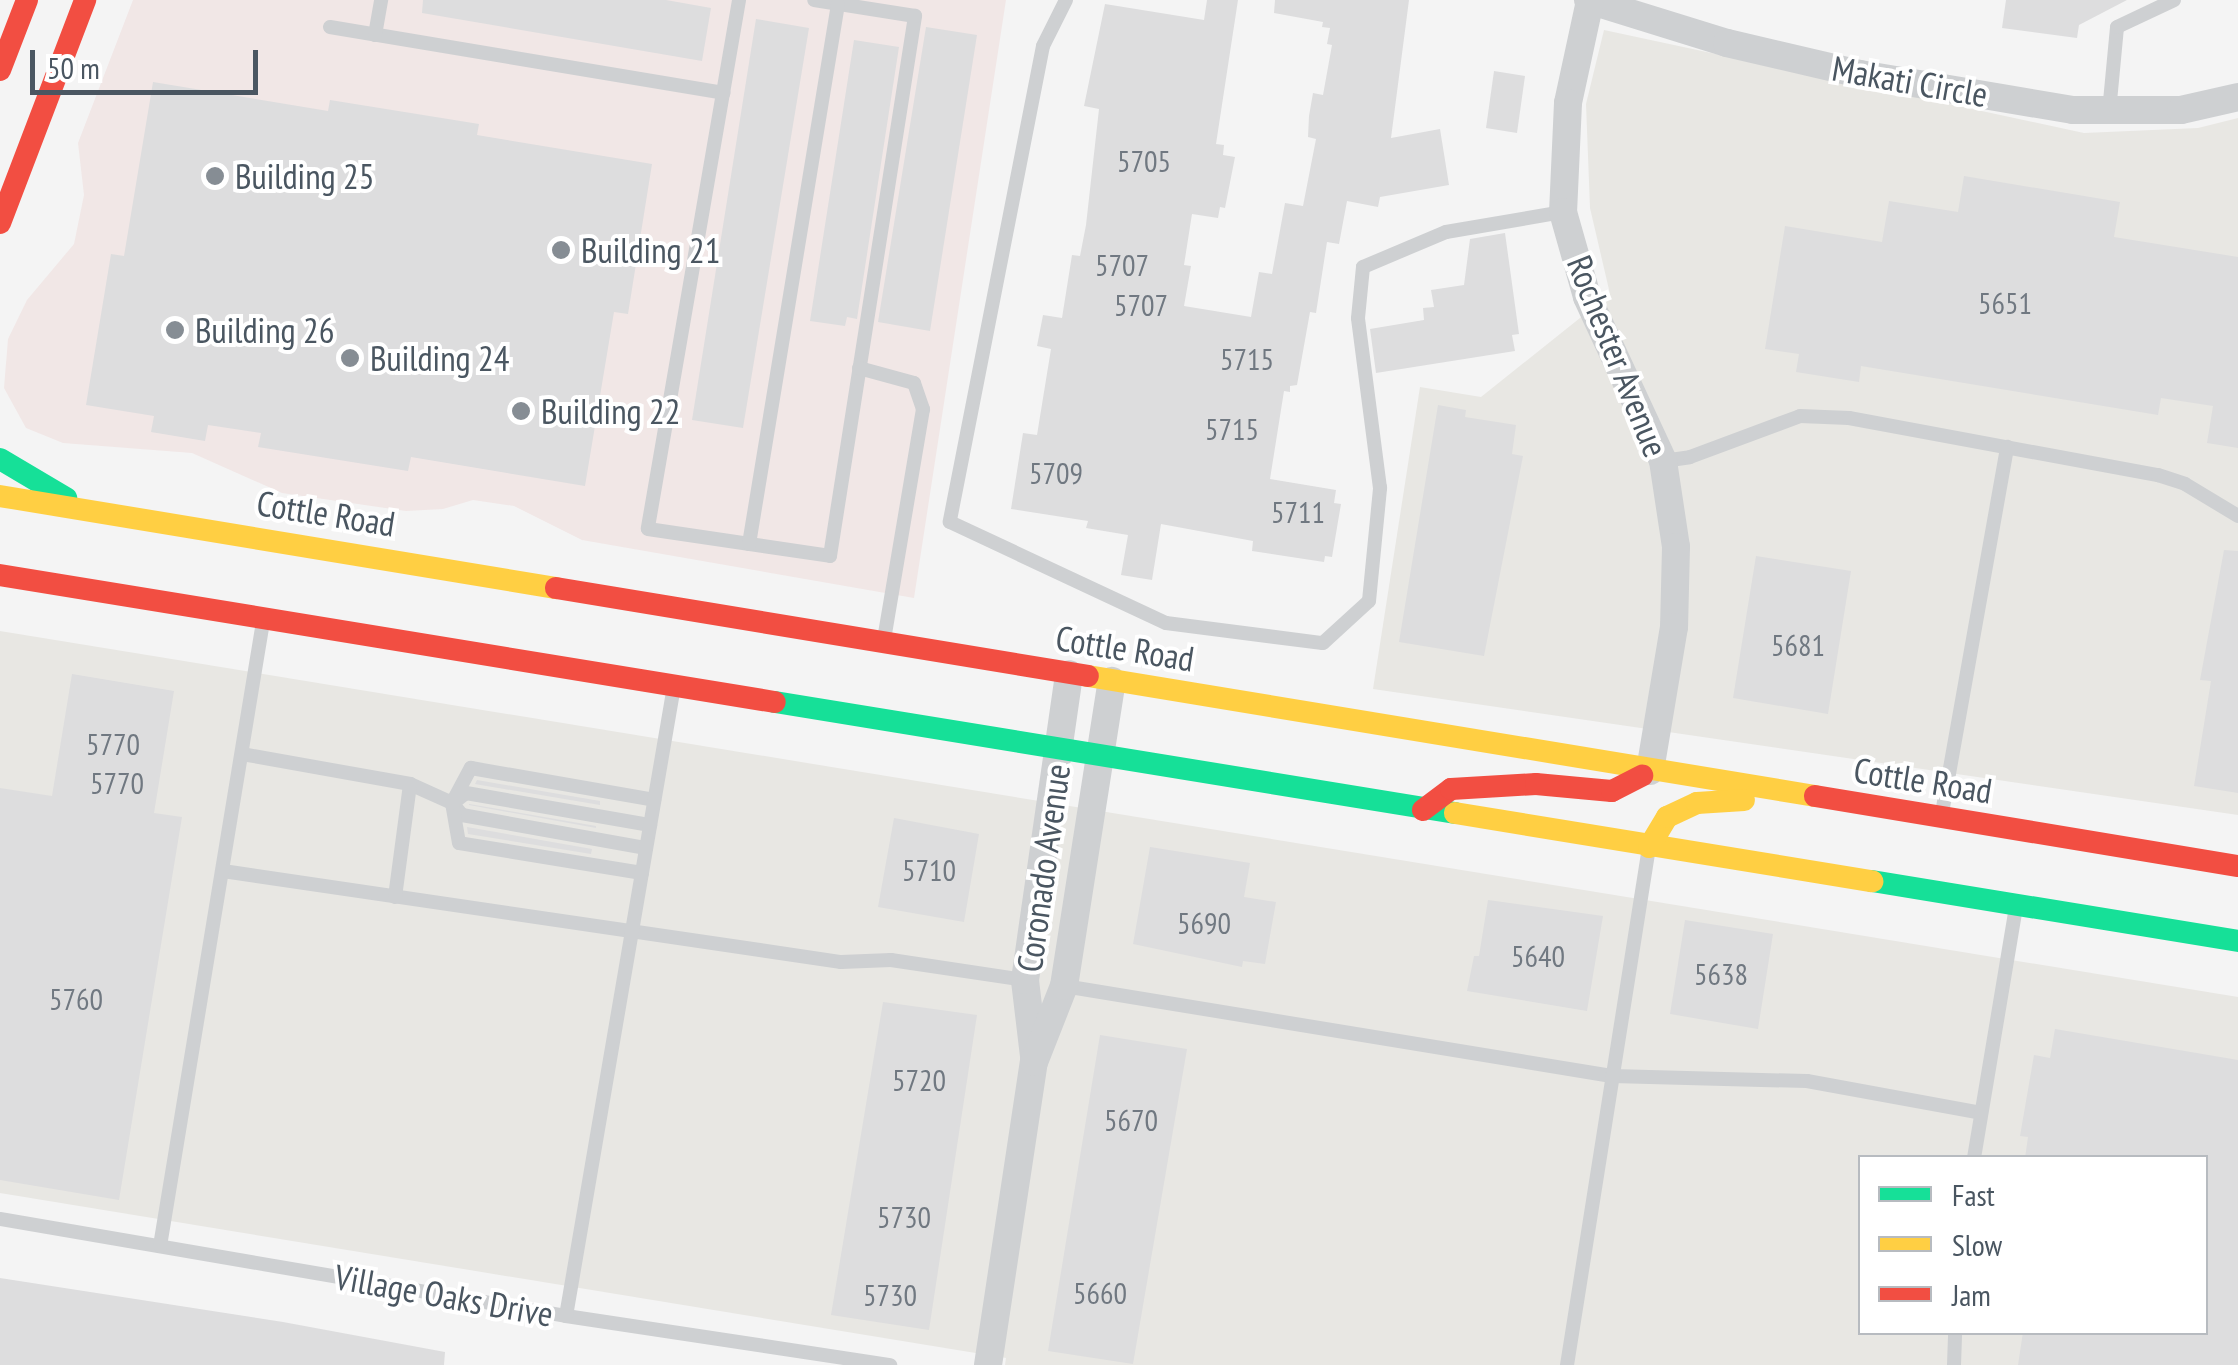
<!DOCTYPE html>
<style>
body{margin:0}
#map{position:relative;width:2238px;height:1365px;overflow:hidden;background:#f4f4f4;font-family:"PT Sans Narrow",sans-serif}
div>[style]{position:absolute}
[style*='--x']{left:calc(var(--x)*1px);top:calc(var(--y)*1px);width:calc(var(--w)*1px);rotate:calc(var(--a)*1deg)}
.commercial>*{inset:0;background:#e8e7e3}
.medical>*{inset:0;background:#f1e7e6}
.building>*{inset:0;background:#ddddde}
.lane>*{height:14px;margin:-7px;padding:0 7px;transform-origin:7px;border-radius:7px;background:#ced0d2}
.street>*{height:28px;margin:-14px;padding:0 14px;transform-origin:14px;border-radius:14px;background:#ced0d2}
.fast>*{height:22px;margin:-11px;padding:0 11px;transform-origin:11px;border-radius:11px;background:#16e098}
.slow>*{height:22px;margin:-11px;padding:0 11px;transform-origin:11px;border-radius:11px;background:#ffcf43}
.jam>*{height:22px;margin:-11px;padding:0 11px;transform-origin:11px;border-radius:11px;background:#f24e42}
.dots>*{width:28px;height:28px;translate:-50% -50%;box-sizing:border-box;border:5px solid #fff;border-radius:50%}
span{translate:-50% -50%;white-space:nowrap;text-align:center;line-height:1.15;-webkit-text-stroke:8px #fff;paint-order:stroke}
.number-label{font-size:30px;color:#707881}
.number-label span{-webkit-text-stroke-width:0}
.street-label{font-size:35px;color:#4a5661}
.poi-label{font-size:35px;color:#4a5661}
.left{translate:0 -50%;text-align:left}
.legend{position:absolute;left:1858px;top:1155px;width:350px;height:180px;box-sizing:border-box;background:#fff;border:2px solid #b7bbc0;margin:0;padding:12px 18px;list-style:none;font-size:30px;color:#4a5661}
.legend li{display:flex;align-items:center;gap:20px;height:50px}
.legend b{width:50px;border:2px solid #b7bbc0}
.scale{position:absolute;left:30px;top:50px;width:228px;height:45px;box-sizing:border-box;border:5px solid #4a5661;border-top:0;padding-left:12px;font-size:30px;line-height:35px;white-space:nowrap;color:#4a5661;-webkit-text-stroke:8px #fff;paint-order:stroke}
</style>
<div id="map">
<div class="commercial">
<i style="clip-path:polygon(1604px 30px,2084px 133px,2198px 128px,2238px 118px,2238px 815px,1373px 689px,1420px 387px,1481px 397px,1610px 294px,1590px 208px,1586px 104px)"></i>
<i style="clip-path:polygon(evenodd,0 631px,2238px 997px,2238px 1365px,1005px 1365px,1006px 1358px,0 1193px,0 631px,1860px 1158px,2206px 1158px,2206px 1332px,1860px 1332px,1860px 1158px)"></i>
</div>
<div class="medical">
<i style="clip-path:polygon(133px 0,1006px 0,914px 598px,582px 540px,514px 506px,473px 500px,443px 509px,406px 511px,282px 493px,192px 453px,63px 443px,26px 428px,4px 388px,8px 339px,27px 300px,74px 244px,84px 195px,78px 143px)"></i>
</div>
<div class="building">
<i style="clip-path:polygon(423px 0,666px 0,711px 8px,702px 61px,422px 13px)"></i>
<i style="clip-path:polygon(1207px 0,1238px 0,1216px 144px,1224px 145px,1223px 155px,1235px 157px,1225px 208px,1220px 207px,1218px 218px,1192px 214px,1184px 265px,1191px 266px,1184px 306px,1251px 317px,1259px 272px,1272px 274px,1285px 203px,1303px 206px,1316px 139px,1308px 137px,1309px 116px,1313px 93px,1323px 95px,1332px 45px,1327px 44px,1330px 28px,1322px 27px,1323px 22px,1274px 13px,1275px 0,1409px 0,1391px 138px,1440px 129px,1449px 185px,1380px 197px,1378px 207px,1347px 201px,1339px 244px,1327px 242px,1316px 313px,1310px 312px,1297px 385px,1290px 386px,1290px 392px,1284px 391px,1270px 479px,1336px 490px,1334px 503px,1341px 504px,1332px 557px,1325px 556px,1324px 562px,1252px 551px,1253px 541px,1161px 524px,1152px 580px,1121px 575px,1128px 535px,1086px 528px,1088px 521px,1011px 509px,1023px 433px,1037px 435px,1051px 349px,1037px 346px,1043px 315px,1062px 318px,1072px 255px,1080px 256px,1086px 225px,1099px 109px,1084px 106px,1105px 4px,1204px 20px)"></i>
<i style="clip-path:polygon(2006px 0,2127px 0,2079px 25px,2077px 38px,2002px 28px)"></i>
<i style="clip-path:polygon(756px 19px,809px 28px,743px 428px,692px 420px)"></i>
<i style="clip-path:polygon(926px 27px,977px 35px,930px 331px,878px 322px)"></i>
<i style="clip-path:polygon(854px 40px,899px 47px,857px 319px,847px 317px,845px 326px,810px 321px)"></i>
<i style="clip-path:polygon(1494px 71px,1525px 76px,1517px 133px,1486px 128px)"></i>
<i style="clip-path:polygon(153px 82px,328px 111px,330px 100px,479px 124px,477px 135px,652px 164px,628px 314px,614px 312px,585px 486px,411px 457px,408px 471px,258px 447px,261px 433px,208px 425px,205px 441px,151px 432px,154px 416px,86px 405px,111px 254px,124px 256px)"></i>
<i style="clip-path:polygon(1964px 176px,2120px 202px,2114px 237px,2238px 257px,2238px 448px,2207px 443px,2213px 406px,2161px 398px,2158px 415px,1861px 366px,1859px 382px,1796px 372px,1799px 354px,1765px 349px,1785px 226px,1882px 242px,1889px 201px,1958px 212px)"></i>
<i style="clip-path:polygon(1505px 233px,1519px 334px,1512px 335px,1515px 351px,1376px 373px,1370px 329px,1424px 320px,1423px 308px,1434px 307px,1431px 290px,1464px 285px,1470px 239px)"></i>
<i style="clip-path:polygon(1438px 405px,1466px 410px,1465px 417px,1516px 425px,1512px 454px,1523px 456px,1484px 656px,1399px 642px)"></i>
<i style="clip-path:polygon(2224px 550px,2238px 551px,2238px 793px,2194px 786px,2211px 681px,2200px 680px)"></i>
<i style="clip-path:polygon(1756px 556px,1851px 571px,1828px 714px,1733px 698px)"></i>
<i style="clip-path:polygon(72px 674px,174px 691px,154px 813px,182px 817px,119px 1200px,0 1180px,0 788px,52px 796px)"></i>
<i style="clip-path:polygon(477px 780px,600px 801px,600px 805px,475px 784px)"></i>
<i style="clip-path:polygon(469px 804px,596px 826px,596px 828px,469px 805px)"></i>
<i style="clip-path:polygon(894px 818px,979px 834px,964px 922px,878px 907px)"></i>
<i style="clip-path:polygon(467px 827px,592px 849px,591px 854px,468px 834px)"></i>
<i style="clip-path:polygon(1150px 847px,1250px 863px,1244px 897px,1276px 902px,1265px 964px,1243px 961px,1242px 967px,1133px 944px)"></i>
<i style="clip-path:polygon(1488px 900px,1603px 916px,1587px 1011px,1467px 991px,1474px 956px,1479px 956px)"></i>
<i style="clip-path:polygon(1685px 920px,1773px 934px,1758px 1029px,1670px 1014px)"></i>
<i style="clip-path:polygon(883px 1002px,977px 1015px,929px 1330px,831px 1315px)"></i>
<i style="clip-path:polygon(2055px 1029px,2238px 1060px,2238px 1365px,2018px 1365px,2023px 1332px,2206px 1332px,2206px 1158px,2025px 1158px,2028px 1137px,2020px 1136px,2034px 1055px,2050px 1058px)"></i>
<i style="clip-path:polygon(1100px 1035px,1187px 1049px,1133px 1364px,1048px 1351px)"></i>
<i style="clip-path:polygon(0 1278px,283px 1322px,445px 1352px,444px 1365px,0 1365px)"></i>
</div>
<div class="lane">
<i style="--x:1066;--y:0;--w:51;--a:116.6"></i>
<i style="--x:1043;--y:46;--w:485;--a:101.1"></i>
<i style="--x:950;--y:522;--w:238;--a:25.1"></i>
<i style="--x:1166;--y:623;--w:158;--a:7.3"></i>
<i style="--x:1323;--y:643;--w:62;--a:-42.4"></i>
<i style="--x:1369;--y:601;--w:114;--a:-84.4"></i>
<i style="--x:1380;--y:488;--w:171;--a:-97.4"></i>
<i style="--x:1358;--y:318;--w:51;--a:-84.4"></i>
<i style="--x:1363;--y:267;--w:90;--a:-22.9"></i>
<i style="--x:1446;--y:232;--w:119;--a:-9.7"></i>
<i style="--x:330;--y:27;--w:399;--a:9.5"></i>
<i style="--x:723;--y:93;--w:442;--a:99.8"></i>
<i style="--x:648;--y:529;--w:184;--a:8.4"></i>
<i style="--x:830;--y:556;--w:547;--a:-81.05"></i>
<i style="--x:915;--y:16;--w:102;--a:-171"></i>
<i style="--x:375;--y:35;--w:36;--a:-80"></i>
<i style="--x:723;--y:93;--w:94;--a:-80.2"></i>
<i style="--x:2109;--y:112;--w:85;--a:-84.6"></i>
<i style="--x:2117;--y:27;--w:63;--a:-25.3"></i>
<i style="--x:859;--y:368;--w:57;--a:15.3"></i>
<i style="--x:914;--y:383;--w:28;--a:71"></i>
<i style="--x:923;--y:409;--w:234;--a:99.6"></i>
<i style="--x:1663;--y:461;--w:27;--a:-8"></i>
<i style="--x:1690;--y:457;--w:117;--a:-20.4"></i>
<i style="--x:1800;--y:416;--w:49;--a:2.3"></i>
<i style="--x:1849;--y:418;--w:314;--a:10.5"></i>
<i style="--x:2158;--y:475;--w:28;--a:18"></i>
<i style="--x:2185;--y:484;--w:62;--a:31.1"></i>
<i style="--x:749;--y:544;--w:547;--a:-80.64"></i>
<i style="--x:242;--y:754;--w:171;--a:10.1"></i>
<i style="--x:410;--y:784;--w:46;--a:24.3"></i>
<i style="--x:452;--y:803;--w:16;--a:50"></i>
<i style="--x:462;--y:815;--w:187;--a:10.2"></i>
<i style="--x:453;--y:803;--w:16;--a:-38"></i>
<i style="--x:466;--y:793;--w:187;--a:9.9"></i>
<i style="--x:1942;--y:813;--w:372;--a:-79.9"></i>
<i style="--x:223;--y:871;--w:625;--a:8.38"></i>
<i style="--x:841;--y:962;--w:50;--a:-2.3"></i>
<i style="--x:891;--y:960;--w:135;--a:8.5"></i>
<i style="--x:642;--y:873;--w:185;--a:-170.7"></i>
<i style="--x:459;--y:843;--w:41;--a:-99.9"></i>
<i style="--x:452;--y:803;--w:40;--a:-62"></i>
<i style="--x:471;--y:768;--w:186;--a:9.9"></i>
<i style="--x:395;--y:897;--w:114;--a:-82.4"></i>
<i style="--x:1064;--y:986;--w:555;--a:9.33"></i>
<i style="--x:1612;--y:1076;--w:195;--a:1.5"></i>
<i style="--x:1807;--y:1081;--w:177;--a:10.4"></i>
<i style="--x:1974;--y:1158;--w:255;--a:-80.5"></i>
<i style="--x:0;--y:1219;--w:574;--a:9.72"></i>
<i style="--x:566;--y:1316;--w:328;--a:8.6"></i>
<i style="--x:160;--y:1246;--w:632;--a:-80.63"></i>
<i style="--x:566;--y:1316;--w:639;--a:-80.27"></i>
<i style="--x:1567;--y:1365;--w:524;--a:-81"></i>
<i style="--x:1954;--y:1365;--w:33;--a:-88"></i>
</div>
<div class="street">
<i style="--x:1588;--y:0;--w:145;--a:17.2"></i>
<i style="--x:1727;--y:43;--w:137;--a:13.1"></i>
<i style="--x:1860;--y:74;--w:216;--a:9.6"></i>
<i style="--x:2073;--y:110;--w:108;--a:0"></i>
<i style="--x:2181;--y:110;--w:58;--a:-12.8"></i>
<i style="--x:1590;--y:1;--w:104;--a:102.2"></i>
<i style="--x:1568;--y:103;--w:109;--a:92.6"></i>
<i style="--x:1563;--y:212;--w:88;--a:74.2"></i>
<i style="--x:1587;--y:297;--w:181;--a:65.1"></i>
<i style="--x:1663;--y:461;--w:87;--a:81.4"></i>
<i style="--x:1676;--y:547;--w:80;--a:91.4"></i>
<i style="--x:1674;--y:627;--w:146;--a:99.5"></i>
<i style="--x:1034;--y:1056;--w:77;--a:-96.8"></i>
<i style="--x:1025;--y:980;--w:309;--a:-81.8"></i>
<i style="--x:988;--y:1365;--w:306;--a:-81.4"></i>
<i style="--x:1034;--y:1062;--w:82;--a:-68.5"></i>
<i style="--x:1064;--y:986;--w:309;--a:-81.1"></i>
</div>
<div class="fast">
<i style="--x:0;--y:459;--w:77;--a:30.6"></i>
<i style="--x:775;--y:702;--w:689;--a:9.27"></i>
<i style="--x:1872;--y:881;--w:371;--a:9.3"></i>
</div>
<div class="slow">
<i style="--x:0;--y:496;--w:564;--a:9.4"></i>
<i style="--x:1088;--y:676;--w:737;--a:9.37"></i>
<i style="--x:1455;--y:813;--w:423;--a:9.3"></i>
<i style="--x:1649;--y:847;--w:35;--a:-59"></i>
<i style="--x:1667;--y:817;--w:33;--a:-25"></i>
<i style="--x:1697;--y:803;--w:47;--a:-3.7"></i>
</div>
<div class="jam">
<i style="--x:0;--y:70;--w:75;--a:-68.9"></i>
<i style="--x:0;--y:223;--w:239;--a:-69.1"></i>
<i style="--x:0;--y:575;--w:785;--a:9.31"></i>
<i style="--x:556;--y:588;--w:539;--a:9.39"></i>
<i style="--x:1815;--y:796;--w:429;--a:9.4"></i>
<i style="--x:1423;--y:810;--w:35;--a:-37"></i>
<i style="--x:1451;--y:789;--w:85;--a:-3.4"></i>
<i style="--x:1536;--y:784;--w:76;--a:5.3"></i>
<i style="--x:1612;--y:791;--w:34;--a:-27"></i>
</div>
<div class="dots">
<i style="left:215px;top:176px;background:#868d94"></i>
<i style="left:561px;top:250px;background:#868d94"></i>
<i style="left:175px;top:330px;background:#868d94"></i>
<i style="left:350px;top:358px;background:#868d94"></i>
<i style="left:521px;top:411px;background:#868d94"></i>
</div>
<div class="number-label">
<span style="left:1144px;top:161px">5705</span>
<span style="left:1122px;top:265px">5707</span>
<span style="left:2005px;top:303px">5651</span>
<span style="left:1141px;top:305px">5707</span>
<span style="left:1247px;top:359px">5715</span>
<span style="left:1232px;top:429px">5715</span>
<span style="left:1056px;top:473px">5709</span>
<span style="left:1298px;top:512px">5711</span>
<span style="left:1798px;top:645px">5681</span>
<span style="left:113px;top:744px">5770</span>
<span style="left:117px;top:783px">5770</span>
<span style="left:929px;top:870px">5710</span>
<span style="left:1204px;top:923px">5690</span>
<span style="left:1538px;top:956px">5640</span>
<span style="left:1721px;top:974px">5638</span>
<span style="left:76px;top:999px">5760</span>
<span style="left:919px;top:1080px">5720</span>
<span style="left:1131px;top:1120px">5670</span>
<span style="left:904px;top:1217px">5730</span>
<span style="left:1100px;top:1293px">5660</span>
<span style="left:890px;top:1295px">5730</span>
</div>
<div class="street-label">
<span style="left:1910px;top:81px;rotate:10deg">Makati Circle</span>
<span style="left:1618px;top:356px;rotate:68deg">Rochester Avenue</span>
<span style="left:326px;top:513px;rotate:9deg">Cottle Road</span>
<span style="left:1125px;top:648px;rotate:9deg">Cottle Road</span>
<span style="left:1923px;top:780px;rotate:9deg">Cottle Road</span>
<span style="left:1043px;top:868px;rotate:-82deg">Coronado Avenue</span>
<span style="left:444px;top:1295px;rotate:10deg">Village Oaks Drive</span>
</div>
<div class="poi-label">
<span class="left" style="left:235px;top:176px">Building 25</span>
<span class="left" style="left:581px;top:250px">Building 21</span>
<span class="left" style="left:195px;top:330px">Building 26</span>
<span class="left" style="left:370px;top:358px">Building 24</span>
<span class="left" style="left:541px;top:411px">Building 22</span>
</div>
<ul class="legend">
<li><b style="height:12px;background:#16e098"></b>Fast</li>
<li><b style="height:12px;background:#ffcf43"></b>Slow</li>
<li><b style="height:12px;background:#f24e42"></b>Jam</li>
</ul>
<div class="scale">50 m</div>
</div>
